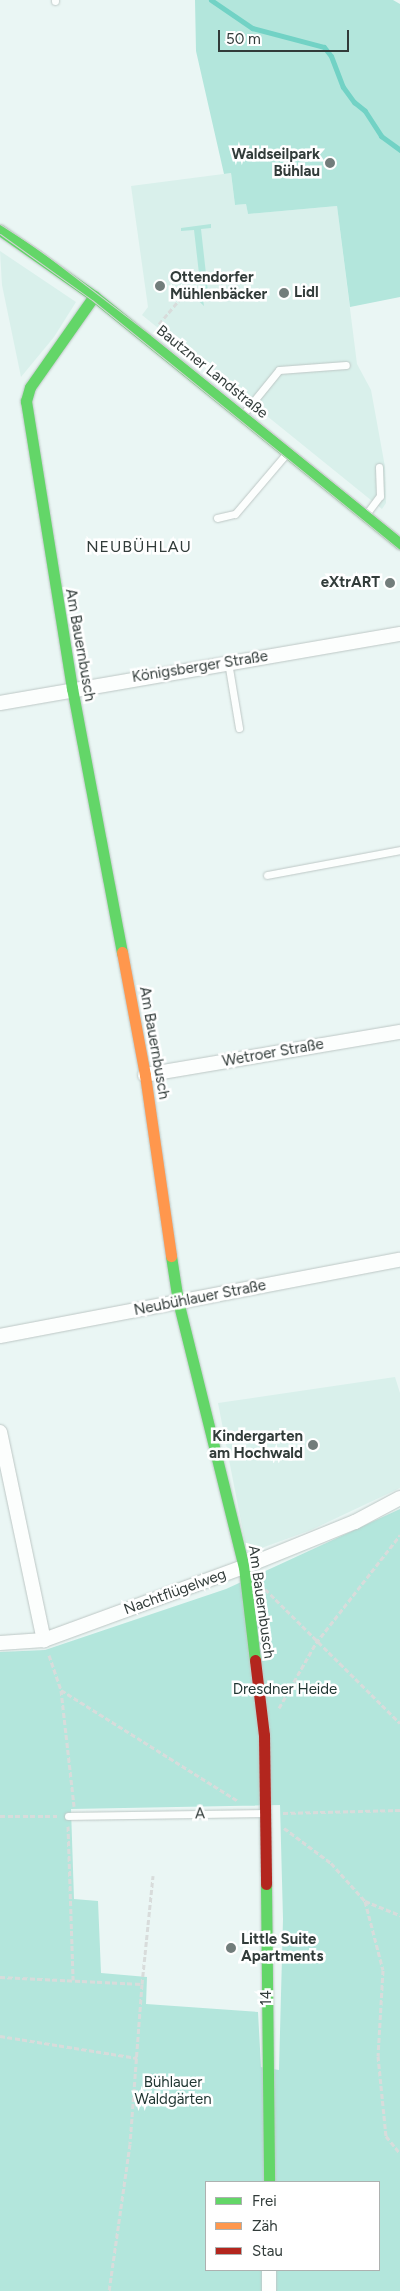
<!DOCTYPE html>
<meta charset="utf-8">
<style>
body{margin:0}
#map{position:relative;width:400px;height:2291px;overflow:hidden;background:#eaf6f4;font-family:Figtree,sans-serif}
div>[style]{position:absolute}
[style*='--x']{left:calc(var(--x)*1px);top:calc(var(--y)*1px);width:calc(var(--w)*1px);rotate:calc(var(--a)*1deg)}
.built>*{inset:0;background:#d9f0eb}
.green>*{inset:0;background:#b3e6dc}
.stream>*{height:5px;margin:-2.5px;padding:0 2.5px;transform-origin:2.5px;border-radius:2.5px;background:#72d2c5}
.path>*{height:3px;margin-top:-1.5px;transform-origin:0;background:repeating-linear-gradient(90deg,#d8dcdb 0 5px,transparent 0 7.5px)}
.roads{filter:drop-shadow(0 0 1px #bdc7c5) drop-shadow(0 0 1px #bdc7c5)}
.lane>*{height:7px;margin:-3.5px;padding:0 3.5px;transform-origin:3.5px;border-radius:3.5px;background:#fcfefd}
.street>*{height:14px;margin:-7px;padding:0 7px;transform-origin:7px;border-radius:7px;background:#fcfefd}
.fast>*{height:11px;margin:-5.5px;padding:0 5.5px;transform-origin:5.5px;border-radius:5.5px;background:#63d668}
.slow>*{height:11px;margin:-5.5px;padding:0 5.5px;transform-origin:5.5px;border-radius:5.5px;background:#ff974d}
.jam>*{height:11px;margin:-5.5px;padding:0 5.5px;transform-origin:5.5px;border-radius:5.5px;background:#b3261e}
.tram>*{height:1px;margin:-0.5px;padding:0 0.5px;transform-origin:0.5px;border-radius:0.5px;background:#cfd2d2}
.dots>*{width:14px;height:14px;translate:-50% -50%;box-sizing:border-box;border:2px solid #fff;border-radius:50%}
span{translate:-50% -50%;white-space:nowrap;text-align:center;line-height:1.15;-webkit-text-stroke:5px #fff;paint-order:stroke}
.poi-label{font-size:15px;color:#323c3a;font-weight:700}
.right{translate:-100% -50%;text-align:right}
.left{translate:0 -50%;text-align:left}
.street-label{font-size:15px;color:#323c3a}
.park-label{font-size:15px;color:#1f3531}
.neighbourhood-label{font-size:16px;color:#323c3a;letter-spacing:1px}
.legend{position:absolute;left:205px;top:2181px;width:175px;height:90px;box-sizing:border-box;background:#fff;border:1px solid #adb1b0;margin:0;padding:6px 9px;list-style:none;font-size:15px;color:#323c3a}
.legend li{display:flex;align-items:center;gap:10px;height:25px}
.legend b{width:25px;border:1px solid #adb1b0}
.scale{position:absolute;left:218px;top:30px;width:131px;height:22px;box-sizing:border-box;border:2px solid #323c3a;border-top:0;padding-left:6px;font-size:15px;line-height:18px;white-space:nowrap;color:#323c3a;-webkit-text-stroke:4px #fff;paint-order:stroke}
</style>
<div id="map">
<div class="built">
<i style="clip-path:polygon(231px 173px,235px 205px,246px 204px,248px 214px,337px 206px,357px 364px,371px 390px,385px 467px,386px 503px,382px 509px,142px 315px,148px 307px,131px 186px)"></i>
<i style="clip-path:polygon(0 251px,76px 302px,54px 337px,21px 377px,2px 285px)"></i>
<i style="clip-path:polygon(395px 1377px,400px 1393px,400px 1488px,311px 1530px,253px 1551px,246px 1547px,218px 1403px)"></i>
</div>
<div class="green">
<i style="clip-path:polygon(195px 0,393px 0,400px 4px,400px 297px,350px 307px,337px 206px,248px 214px,246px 204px,235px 205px,231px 173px,224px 174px,196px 51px)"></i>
<i style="clip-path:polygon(211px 224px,211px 228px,201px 229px,208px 292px,202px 293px,204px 306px,189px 292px,201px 291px,194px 230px,181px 231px,181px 228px)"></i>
<i style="clip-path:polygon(evenodd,400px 1509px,400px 2291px,0 2291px,0 1652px,45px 1650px,226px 1589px,400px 1509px,280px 1805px,283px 1919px,279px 2070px,261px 2067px,258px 2012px,146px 2004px,147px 1977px,101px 1973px,98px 1901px,74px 1899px,71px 1809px,280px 1805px,400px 1509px,206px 2182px,379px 2182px,379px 2270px,206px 2270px,206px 2182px)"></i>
</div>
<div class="stream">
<i style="--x:211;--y:0;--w:50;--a:34.3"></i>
<i style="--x:252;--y:28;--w:74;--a:14.8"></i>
<i style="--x:324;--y:47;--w:11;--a:52"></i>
<i style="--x:331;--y:56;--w:33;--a:69"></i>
<i style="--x:343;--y:87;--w:19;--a:54"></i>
<i style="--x:354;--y:102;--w:14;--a:39"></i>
<i style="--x:365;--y:111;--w:30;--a:57"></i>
<i style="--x:381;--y:136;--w:24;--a:36"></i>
</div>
<div class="path">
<i style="--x:159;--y:324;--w:31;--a:-50"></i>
<i style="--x:265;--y:1589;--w:190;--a:44.8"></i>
<i style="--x:49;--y:1655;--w:37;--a:71"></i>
<i style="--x:61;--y:1690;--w:117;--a:83.6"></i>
<i style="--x:61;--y:1690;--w:209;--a:32.1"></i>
<i style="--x:279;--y:1708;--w:75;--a:-60.4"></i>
<i style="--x:316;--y:1643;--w:137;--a:-52.1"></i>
<i style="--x:283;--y:1813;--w:117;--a:-1.5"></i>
<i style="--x:0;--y:1816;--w:57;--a:0"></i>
<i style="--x:68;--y:1826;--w:154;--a:88.1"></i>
<i style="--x:284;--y:1828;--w:59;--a:36.7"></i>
<i style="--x:331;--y:1863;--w:51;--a:48.2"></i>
<i style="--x:365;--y:1901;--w:38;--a:22"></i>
<i style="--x:365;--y:1901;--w:71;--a:75.4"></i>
<i style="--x:383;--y:1970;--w:86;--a:93.3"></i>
<i style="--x:378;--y:2056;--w:80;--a:84.3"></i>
<i style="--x:386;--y:2136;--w:22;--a:51"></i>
<i style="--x:0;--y:1977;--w:142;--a:2.8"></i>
<i style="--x:142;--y:1984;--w:160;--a:94.3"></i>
<i style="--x:130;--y:2144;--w:148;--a:98.1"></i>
<i style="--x:142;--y:1984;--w:109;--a:-84.2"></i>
<i style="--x:0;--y:2036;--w:139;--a:9.1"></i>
</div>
<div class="roads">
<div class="lane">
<i style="--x:55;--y:0;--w:1;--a:90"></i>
<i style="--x:244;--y:413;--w:55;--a:-50.9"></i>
<i style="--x:279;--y:370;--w:67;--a:-4.3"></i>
<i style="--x:367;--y:513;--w:21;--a:-53"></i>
<i style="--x:380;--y:496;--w:29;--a:-92"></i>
<i style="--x:217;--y:518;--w:18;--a:-13"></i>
<i style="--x:235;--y:514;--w:79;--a:-49.6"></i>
<i style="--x:228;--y:662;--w:67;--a:80.5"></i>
<i style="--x:267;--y:875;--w:135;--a:-10.6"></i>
<i style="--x:68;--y:1816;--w:195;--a:-0.9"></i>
</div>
<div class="street">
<i style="--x:0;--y:703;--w:406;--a:-9.8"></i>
<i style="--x:145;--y:1075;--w:259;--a:-9.6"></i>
<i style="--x:0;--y:1336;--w:407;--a:-10.8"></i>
<i style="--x:0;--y:1432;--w:213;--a:78.1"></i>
<i style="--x:0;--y:1643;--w:44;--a:-3.9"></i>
<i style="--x:44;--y:1640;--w:213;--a:-20.1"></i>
<i style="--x:244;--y:1567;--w:120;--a:-22.1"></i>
<i style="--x:355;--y:1522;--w:51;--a:-28.1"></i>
<i style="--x:269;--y:2270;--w:21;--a:90"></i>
</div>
<div class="fast">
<i style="--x:0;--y:230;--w:115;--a:35.1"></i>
<i style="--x:94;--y:296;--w:394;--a:39"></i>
<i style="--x:94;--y:296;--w:111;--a:125.1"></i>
<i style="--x:30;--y:387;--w:15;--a:106"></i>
<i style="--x:26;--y:401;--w:291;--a:80.9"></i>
<i style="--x:72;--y:688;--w:269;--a:79.3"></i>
<i style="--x:171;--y:1256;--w:46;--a:81.2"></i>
<i style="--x:178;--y:1301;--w:274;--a:76.1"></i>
<i style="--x:244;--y:1567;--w:94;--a:83.3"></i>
<i style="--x:266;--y:1884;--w:298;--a:89.4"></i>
</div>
<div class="slow">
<i style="--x:122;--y:952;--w:125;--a:79.4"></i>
<i style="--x:145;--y:1075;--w:183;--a:81.8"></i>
</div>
<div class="jam">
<i style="--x:255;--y:1660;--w:76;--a:83.2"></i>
<i style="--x:264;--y:1735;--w:149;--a:89.2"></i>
</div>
</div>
<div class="tram">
<i style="--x:0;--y:224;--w:48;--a:33"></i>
<i style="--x:40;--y:250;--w:140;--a:37.4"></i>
<i style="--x:151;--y:335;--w:320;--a:38.9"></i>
<i style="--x:0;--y:234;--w:113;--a:35.7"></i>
<i style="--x:92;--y:300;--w:397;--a:39.1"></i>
</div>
<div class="dots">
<i style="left:330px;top:163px;background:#727d7b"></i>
<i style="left:160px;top:286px;background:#727d7b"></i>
<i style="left:284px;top:293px;background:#727d7b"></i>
<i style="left:390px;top:583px;background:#727d7b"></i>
<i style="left:313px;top:1445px;background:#727d7b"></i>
<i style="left:231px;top:1948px;background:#727d7b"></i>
</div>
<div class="poi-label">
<span class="right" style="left:320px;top:163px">Waldseilpark<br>Bühlau</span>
<span class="left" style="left:170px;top:286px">Ottendorfer<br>Mühlenbäcker</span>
<span class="left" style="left:294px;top:293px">Lidl</span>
<span class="right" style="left:380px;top:583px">eXtrART</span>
<span class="right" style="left:303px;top:1445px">Kindergarten<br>am Hochwald</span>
<span class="left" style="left:241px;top:1948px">Little Suite<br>Apartments</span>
</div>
<div class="street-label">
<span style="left:212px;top:372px;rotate:39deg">Bautzner Landstraße</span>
<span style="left:80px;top:645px;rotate:80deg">Am Bauernbusch</span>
<span style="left:200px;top:667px;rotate:-9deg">Königsberger Straße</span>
<span style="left:154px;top:1043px;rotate:80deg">Am Bauernbusch</span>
<span style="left:273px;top:1053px;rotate:-10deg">Wetroer Straße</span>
<span style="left:200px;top:1298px;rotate:-11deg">Neubühlauer Straße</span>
<span style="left:175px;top:1592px;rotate:-20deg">Nachtflügelweg</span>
<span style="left:261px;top:1602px;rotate:82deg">Am Bauernbusch</span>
<span style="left:200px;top:1814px;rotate:-1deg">A</span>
<span style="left:267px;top:1998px;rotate:-90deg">14</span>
</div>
<div class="park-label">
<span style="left:285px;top:1690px">Dresdner Heide</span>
<span style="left:173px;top:2091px">Bühlauer<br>Waldgärten</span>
</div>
<div class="neighbourhood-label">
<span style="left:139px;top:547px">NEUBÜHLAU</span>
</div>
<ul class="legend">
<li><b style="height:6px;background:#63d668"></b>Frei</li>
<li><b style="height:6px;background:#ff974d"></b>Zäh</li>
<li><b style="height:6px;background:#b3261e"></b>Stau</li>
</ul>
<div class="scale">50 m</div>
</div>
